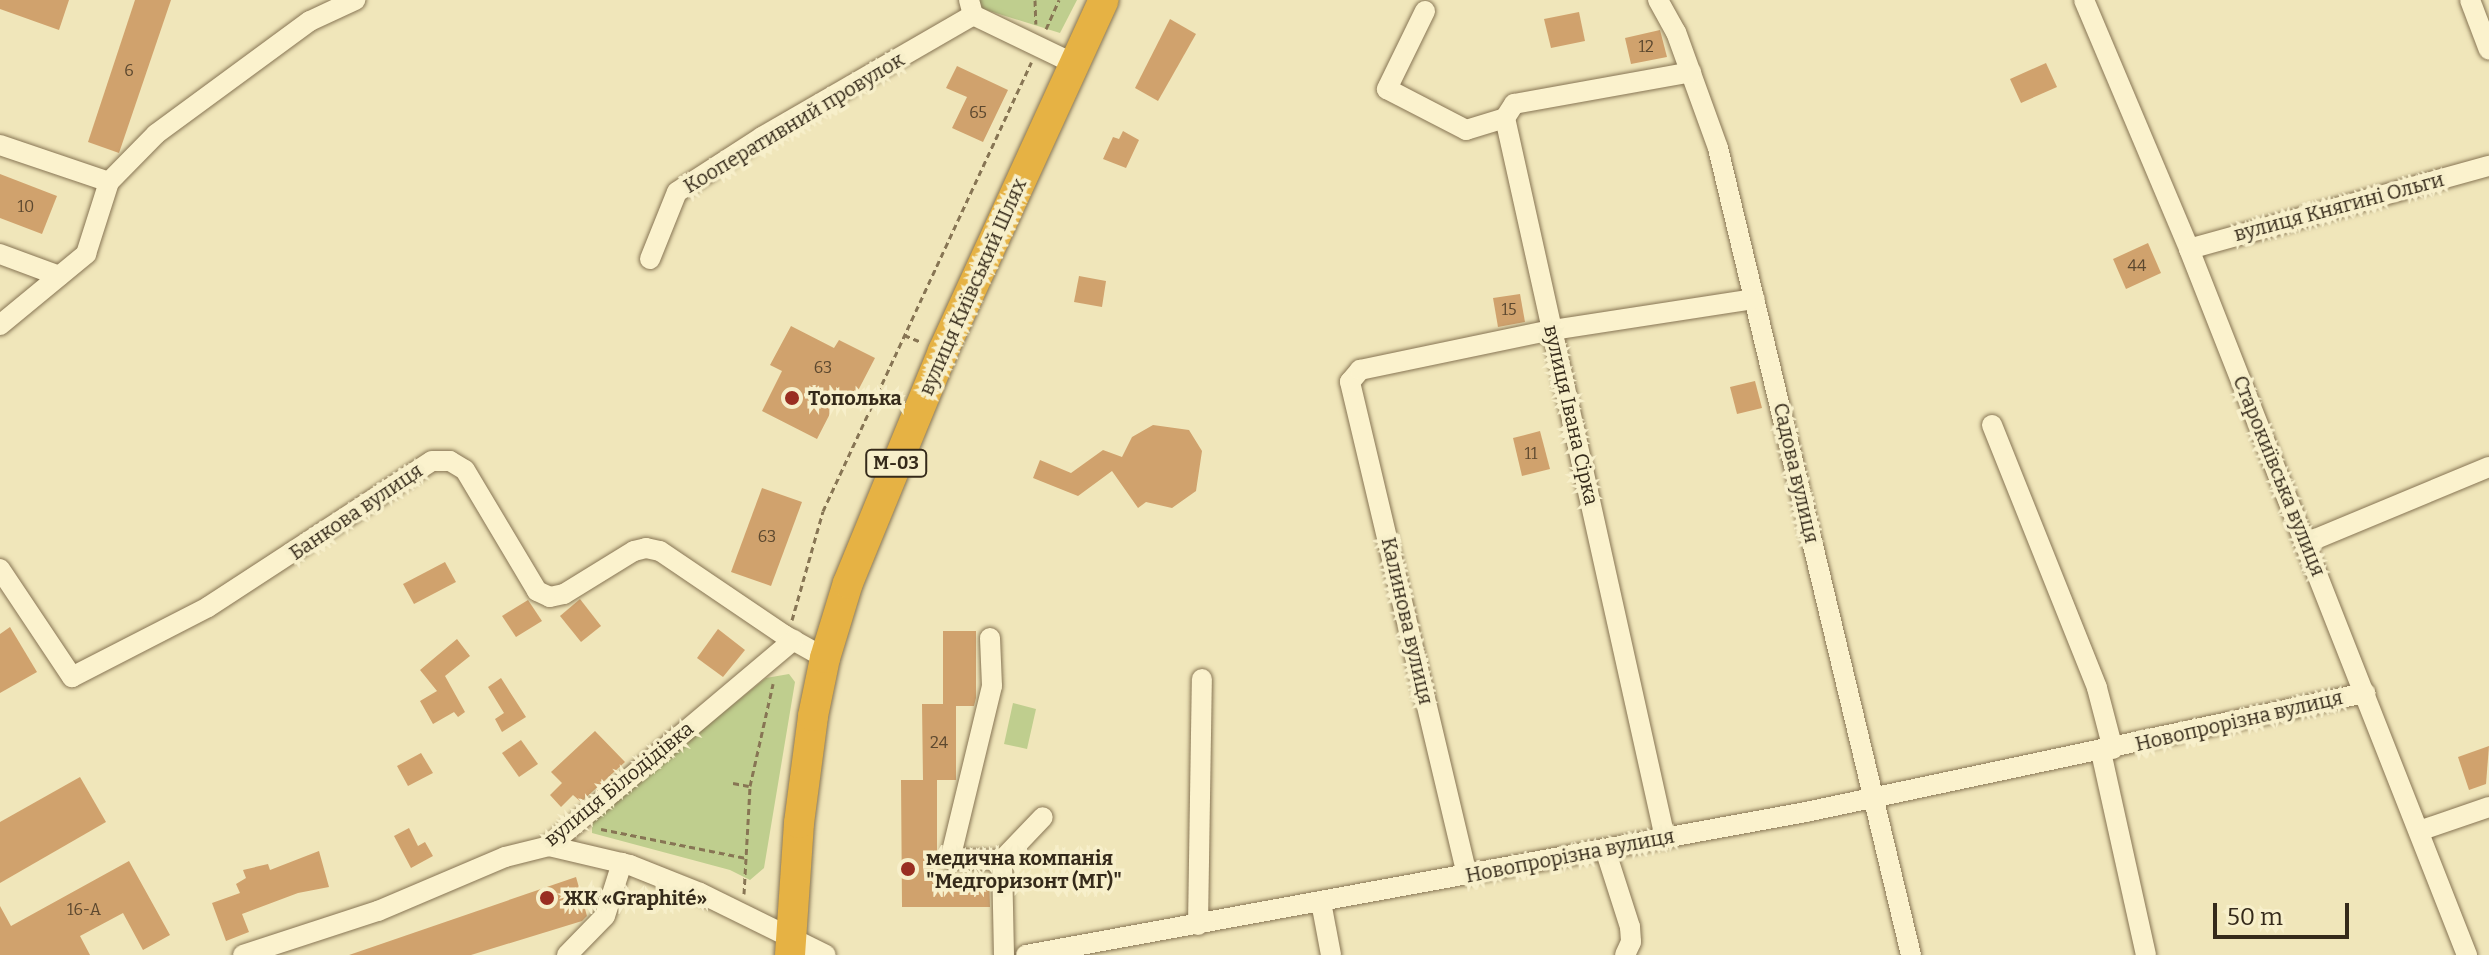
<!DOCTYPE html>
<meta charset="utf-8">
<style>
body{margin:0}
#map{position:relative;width:2489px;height:955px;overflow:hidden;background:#f0e6ba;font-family:Bitter,serif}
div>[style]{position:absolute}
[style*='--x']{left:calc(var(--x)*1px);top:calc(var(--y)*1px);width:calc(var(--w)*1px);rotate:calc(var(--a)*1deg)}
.green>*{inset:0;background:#bfce8e}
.building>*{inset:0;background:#d0a26d}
.path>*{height:3px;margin-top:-1.5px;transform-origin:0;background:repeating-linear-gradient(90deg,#877554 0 6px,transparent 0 10px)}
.roads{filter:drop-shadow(0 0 2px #877554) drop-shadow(0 0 2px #877554)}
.minor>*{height:20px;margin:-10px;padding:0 10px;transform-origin:10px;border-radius:10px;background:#fbf2cd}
.highway>*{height:30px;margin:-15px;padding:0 15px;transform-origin:15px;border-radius:15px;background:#e6b244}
.dots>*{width:22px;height:22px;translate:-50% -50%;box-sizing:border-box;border:4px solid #f7efca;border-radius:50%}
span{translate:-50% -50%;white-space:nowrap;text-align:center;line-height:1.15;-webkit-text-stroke:7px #f7efca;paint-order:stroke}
.number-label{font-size:16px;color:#5c482f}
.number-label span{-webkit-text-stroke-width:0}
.shield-label span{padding:2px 6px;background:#f7efca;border:2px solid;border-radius:6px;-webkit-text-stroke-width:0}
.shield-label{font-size:18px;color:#352a1a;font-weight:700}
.street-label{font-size:20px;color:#352a1a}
.poi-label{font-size:20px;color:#352a1a;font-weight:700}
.left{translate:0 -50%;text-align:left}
.scale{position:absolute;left:2213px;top:903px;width:136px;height:36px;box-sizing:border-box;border:4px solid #352a1a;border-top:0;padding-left:10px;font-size:24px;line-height:28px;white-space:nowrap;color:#352a1a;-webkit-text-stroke:6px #f7efca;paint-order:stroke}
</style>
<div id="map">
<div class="green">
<i style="clip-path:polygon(978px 0,1077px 0,1060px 33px,980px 8px)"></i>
<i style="clip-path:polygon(789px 674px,795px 682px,764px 868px,750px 880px,730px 870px,592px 833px,592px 819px,766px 678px)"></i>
<i style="clip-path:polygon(1013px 703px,1036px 709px,1027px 749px,1004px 744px)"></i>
</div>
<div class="building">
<i style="clip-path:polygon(0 0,69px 0,59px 30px,0 9px)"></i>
<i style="clip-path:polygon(135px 0,171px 0,119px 153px,88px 142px)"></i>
<i style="clip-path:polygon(1579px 12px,1585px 41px,1551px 48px,1544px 19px)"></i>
<i style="clip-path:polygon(1170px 19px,1196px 34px,1158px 101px,1135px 88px)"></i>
<i style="clip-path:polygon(1660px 30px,1667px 57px,1631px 64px,1625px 38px)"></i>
<i style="clip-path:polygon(2046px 63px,2057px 87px,2021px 103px,2010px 79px)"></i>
<i style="clip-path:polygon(957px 66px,1008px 90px,983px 142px,952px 128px,967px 97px,946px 88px)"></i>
<i style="clip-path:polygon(1123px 131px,1139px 140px,1126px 168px,1103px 159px,1113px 137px,1119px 139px)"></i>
<i style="clip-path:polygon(0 174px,57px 196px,42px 234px,0 218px)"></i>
<i style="clip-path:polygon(2148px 243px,2161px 273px,2126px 289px,2113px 259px)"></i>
<i style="clip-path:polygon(1079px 276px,1106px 281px,1102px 307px,1074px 302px)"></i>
<i style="clip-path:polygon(1520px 294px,1525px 322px,1498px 327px,1493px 298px)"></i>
<i style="clip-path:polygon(791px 326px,834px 348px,839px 340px,875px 358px,850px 406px,837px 400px,817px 439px,762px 411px,782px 371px,770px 365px)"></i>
<i style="clip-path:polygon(1755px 381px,1762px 408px,1737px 414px,1730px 387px)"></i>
<i style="clip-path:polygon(1153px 425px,1189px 430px,1202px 451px,1196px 491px,1172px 508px,1146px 502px,1138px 508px,1112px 471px,1078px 496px,1033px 478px,1040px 460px,1071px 473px,1103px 450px,1122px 457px,1132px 437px)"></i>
<i style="clip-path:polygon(1540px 431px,1550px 469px,1522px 476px,1513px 438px)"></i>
<i style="clip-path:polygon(762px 488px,802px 502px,771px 586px,731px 572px)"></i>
<i style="clip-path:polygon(445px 562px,456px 582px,414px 604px,403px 584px)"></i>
<i style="clip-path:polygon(580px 599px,601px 626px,581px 642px,560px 616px)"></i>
<i style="clip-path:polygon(528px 600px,542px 621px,516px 637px,502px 616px)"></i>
<i style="clip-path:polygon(10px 627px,37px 672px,0 693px,0 634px)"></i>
<i style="clip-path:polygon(718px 629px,745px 650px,723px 677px,697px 658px)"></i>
<i style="clip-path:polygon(943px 631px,976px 631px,976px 698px,974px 706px,956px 706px,956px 780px,937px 780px,937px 874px,989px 874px,990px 907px,902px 907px,901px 780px,923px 780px,922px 704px,943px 704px)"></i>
<i style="clip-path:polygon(457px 639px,470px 656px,445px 676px,465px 712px,458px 717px,454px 712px,433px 724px,420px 701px,437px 691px,420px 670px)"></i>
<i style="clip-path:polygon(501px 678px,526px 717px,502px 732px,495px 719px,504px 713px,488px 687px)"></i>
<i style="clip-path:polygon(595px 731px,625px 762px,581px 802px,573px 795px,561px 807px,550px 795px,562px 783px,551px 772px)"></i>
<i style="clip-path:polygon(521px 740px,538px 764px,519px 777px,502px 753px)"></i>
<i style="clip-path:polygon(2489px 746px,2486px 784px,2469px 790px,2458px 757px)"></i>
<i style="clip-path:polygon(421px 753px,433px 773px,408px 786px,397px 766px)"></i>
<i style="clip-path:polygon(80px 777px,106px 822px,0 883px,0 822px)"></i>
<i style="clip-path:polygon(409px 828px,418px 846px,425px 842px,433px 856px,411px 868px,394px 836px)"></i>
<i style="clip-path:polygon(319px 851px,329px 887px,298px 893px,242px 914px,249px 932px,226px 941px,212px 903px,240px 893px,236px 884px,246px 878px,243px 870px,268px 864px,270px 870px)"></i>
<i style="clip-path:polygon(129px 861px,170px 935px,143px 950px,123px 913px,80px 936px,90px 955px,0 955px,0 906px,11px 926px)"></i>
<i style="clip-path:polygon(576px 877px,587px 916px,582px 921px,471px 955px,349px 955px)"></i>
</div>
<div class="path">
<i style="--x:1035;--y:0;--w:24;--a:88"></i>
<i style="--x:1046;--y:29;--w:32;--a:-66"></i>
<i style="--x:904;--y:335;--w:18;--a:22"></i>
<i style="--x:792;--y:620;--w:113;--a:-74.1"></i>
<i style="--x:823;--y:511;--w:495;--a:-65.1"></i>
<i style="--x:733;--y:783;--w:16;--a:11"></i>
<i style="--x:601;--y:829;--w:148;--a:11.3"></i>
<i style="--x:744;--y:894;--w:108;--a:-86.8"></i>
<i style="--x:750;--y:786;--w:105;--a:-77.3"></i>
</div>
<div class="roads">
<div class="minor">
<i style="--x:969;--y:0;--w:16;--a:75"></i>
<i style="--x:973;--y:15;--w:103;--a:25.8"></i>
<i style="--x:1066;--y:60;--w:12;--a:59"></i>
<i style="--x:1658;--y:0;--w:37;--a:61"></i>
<i style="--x:1676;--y:32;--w:123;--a:70.1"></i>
<i style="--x:1718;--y:148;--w:830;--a:76.55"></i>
<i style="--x:2084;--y:0;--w:270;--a:67.1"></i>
<i style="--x:2189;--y:249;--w:759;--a:68.51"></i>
<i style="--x:2470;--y:0;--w:53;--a:69.2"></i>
<i style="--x:1425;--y:11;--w:87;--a:116"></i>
<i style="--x:1387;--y:89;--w:89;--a:27.4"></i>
<i style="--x:1466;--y:130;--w:41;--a:-17.1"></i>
<i style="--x:1505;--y:118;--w:738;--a:77.47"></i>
<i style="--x:1505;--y:118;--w:17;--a:-57"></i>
<i style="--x:1514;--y:104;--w:180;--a:-10.2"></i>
<i style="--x:0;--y:145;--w:115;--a:18.7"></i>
<i style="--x:2189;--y:249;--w:311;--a:-15.5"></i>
<i style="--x:0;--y:254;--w:63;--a:20.4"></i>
<i style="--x:650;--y:259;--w:72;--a:-68.1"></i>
<i style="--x:677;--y:192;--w:101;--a:-32.9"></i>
<i style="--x:762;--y:137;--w:244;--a:-30"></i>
<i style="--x:0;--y:325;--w:112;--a:-39.5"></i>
<i style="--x:86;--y:254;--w:76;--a:-72.3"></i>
<i style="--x:109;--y:182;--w:67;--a:-45.6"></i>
<i style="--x:156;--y:134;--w:191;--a:-36.3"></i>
<i style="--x:310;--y:21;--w:50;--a:-25"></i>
<i style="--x:1992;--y:425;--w:283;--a:68.2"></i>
<i style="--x:2097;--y:688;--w:63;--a:75.3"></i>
<i style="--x:2306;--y:543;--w:198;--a:-22.6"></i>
<i style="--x:0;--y:569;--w:130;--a:56.3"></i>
<i style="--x:72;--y:677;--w:153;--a:-27.2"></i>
<i style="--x:208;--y:607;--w:267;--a:-33.1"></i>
<i style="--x:432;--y:461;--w:18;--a:0"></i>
<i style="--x:450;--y:461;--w:17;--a:31"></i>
<i style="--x:465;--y:470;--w:141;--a:59.2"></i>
<i style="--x:537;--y:591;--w:14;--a:25"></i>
<i style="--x:550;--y:597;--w:14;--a:-12"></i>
<i style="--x:564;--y:594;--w:82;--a:-31.6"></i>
<i style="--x:634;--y:551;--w:12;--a:-14"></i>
<i style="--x:646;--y:548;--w:14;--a:12"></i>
<i style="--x:660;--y:551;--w:150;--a:34.1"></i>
<i style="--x:784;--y:635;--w:47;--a:29.3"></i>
<i style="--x:990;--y:638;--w:48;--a:87.6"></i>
<i style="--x:992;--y:686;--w:178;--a:103.6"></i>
<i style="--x:950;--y:859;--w:52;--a:1.1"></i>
<i style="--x:1002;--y:860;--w:95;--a:88.8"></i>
<i style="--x:2101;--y:752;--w:208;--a:77.5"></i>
<i style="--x:2419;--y:831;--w:74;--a:-18.9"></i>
<i style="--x:549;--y:846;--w:83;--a:13.2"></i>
<i style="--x:630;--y:865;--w:75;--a:21.8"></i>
<i style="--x:700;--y:893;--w:140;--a:26.2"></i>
<i style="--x:1605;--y:849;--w:82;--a:72.2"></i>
<i style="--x:1630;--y:927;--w:15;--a:86"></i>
<i style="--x:1631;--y:942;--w:14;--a:115"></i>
<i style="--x:1002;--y:860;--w:59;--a:-46.4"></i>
<i style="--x:1467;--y:875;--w:507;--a:-103.35"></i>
<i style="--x:1350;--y:382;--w:16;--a:-50"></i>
<i style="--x:1360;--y:370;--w:196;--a:-11.8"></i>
<i style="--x:1552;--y:330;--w:205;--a:-8.7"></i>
<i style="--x:1321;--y:902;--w:54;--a:79.3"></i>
<i style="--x:1198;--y:925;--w:246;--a:-89.1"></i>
<i style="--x:243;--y:955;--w:142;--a:-18.1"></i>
<i style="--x:378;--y:911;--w:138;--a:-23"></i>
<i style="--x:505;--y:857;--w:45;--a:-14"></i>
<i style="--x:549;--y:846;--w:320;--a:-40.1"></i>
<i style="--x:567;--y:955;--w:54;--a:-45.7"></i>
<i style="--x:605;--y:916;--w:56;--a:-72.2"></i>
<i style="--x:1026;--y:955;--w:793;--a:-10.39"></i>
<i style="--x:1806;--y:812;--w:572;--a:-12.02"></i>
</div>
<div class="highway">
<i style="--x:790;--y:955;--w:132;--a:-86.1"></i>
<i style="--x:799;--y:823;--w:108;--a:-82.5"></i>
<i style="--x:813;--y:716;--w:59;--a:-78.3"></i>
<i style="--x:825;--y:658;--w:78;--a:-73"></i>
<i style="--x:848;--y:583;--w:251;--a:-67.7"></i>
<i style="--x:943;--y:351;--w:386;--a:-65.4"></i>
</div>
</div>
<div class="dots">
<i style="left:792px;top:398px;background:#992e21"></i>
<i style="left:908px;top:869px;background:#992e21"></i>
<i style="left:547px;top:898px;background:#992e21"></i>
</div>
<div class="number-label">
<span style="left:1646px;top:47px">12</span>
<span style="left:129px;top:71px">6</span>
<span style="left:978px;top:113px">65</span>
<span style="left:26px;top:207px">10</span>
<span style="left:2137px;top:266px">44</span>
<span style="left:1509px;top:310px">15</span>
<span style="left:823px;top:368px">63</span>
<span style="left:1531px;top:454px">11</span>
<span style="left:767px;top:537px">63</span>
<span style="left:939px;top:743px">24</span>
<span style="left:84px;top:910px">16-А</span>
</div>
<div class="shield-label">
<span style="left:896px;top:463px">М-03</span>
</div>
<div class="street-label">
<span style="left:794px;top:123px;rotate:-31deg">Кооперативний провулок</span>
<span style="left:2339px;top:207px;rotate:-15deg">вулиця Княгині Ольги</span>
<span style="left:973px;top:287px;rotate:-66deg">вулиця Київський Шлях</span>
<span style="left:1571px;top:415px;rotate:77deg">вулиця Івана Сірка</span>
<span style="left:1796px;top:473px;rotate:77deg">Садова вулиця</span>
<span style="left:2279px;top:476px;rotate:68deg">Старокиївська вулиця</span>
<span style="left:356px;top:512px;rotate:-34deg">Банкова вулиця</span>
<span style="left:1407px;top:621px;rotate:77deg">Калинова вулиця</span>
<span style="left:2239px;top:721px;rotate:-13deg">Новопрорізна вулиця</span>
<span style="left:619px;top:784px;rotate:-39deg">вулиця Білодідівка</span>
<span style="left:1570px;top:856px;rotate:-11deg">Новопрорізна вулиця</span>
</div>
<div class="poi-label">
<span class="left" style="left:808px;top:398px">Тополька</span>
<span class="left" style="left:926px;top:870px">медична компанія<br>"Медгоризонт (МГ)"</span>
<span class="left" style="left:563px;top:898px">ЖК «Graphité»</span>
</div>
<div class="scale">50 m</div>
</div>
